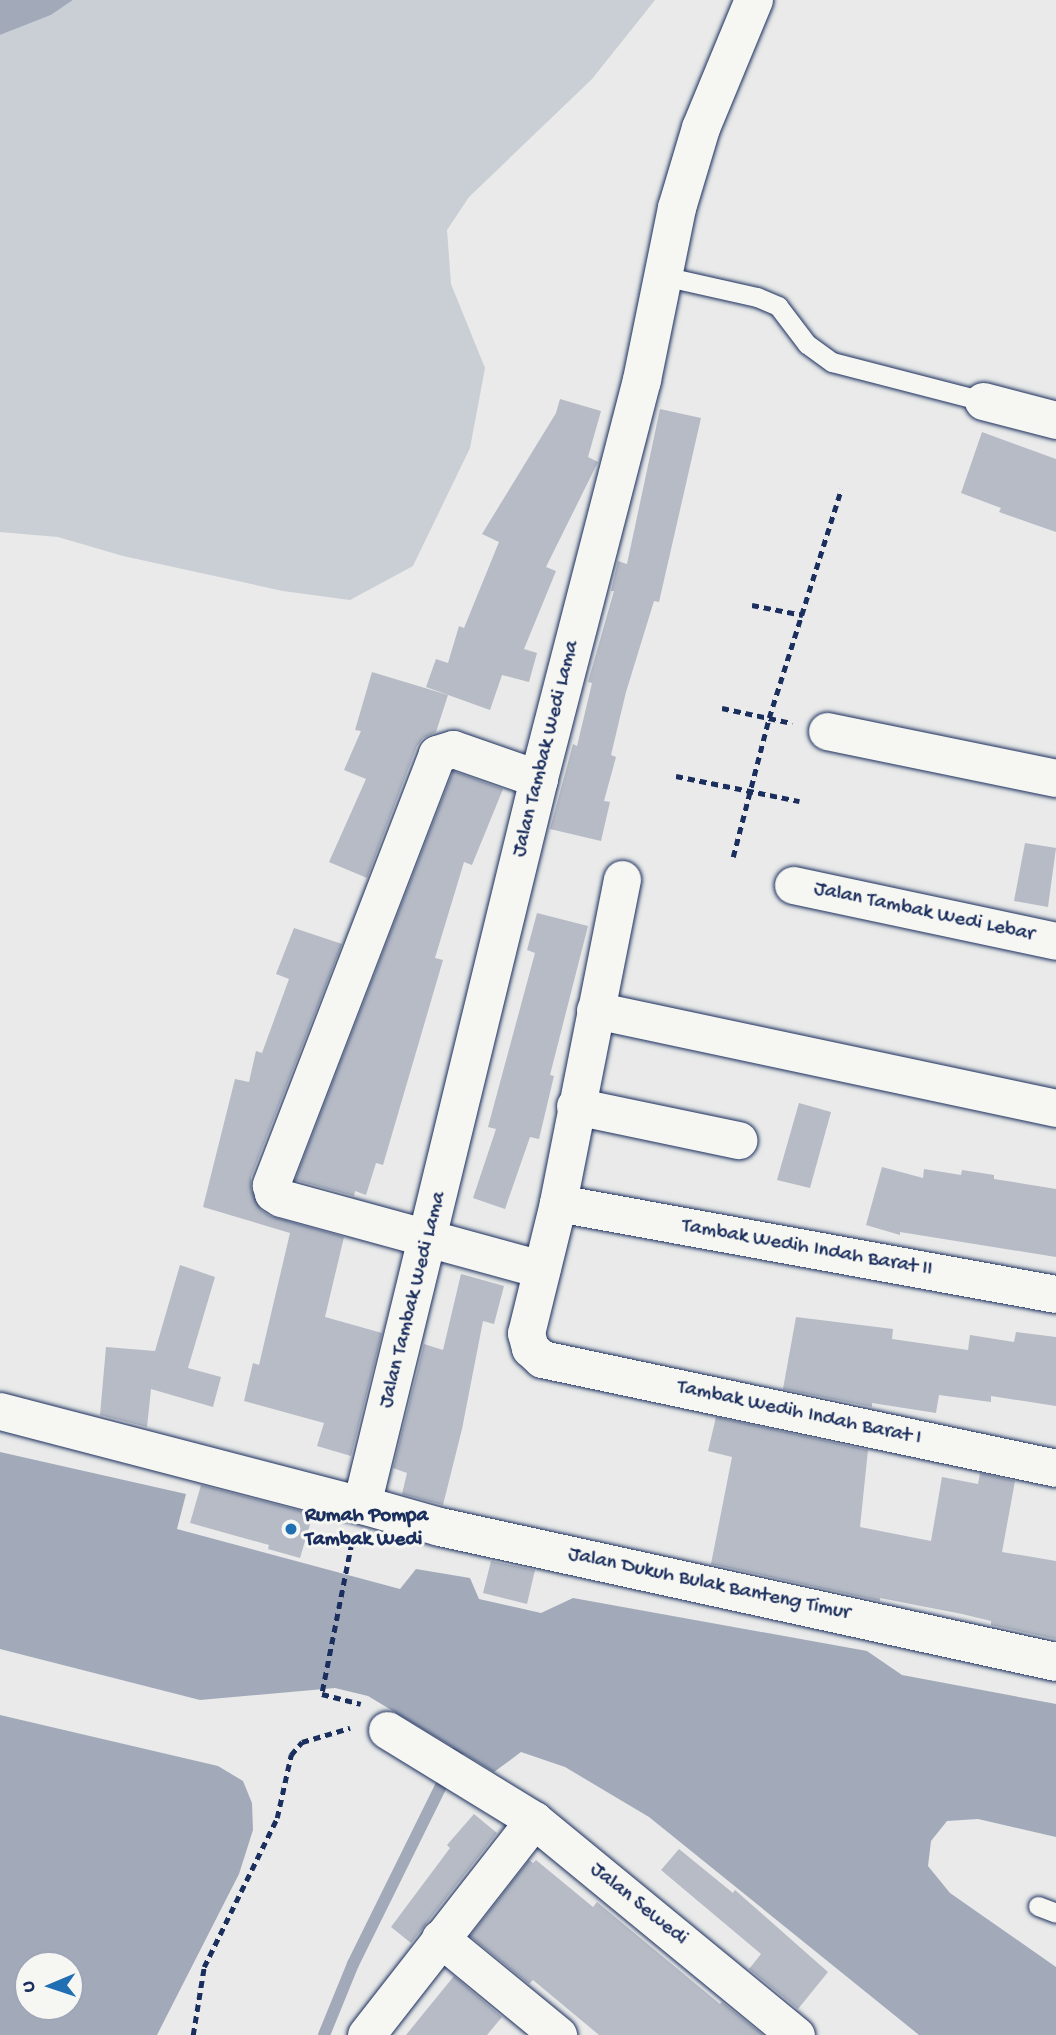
<!DOCTYPE html>
<style>
body{margin:0}
#map{position:relative;width:1056px;height:2035px;overflow:hidden;background:#e9eae9;font-family:"Gochi Hand",sans-serif}
div>[style]{position:absolute}
[style*='--x']{left:calc(var(--x)*1px);top:calc(var(--y)*1px);width:calc(var(--w)*1px);rotate:calc(var(--a)*1deg)}
.green>*{inset:0;background:#caced5}
.water>*{inset:0;background:#a2aaba}
.stream>*{height:12px;margin:-6px;padding:0 6px;transform-origin:6px;border-radius:6px;background:#a2aaba}
.building>*{inset:0;background:#b6bbc6}
.path>*{height:4.5px;margin-top:-2.25px;transform-origin:0;background:repeating-linear-gradient(90deg,#1b2f5e 0 7px,transparent 0 12px)}
.roads{filter:drop-shadow(0 0 2px #1b2f5e) drop-shadow(0 0 2px #1b2f5e)}
.service>*{height:19px;margin:-9.5px;padding:0 9.5px;transform-origin:9.5px;border-radius:9.5px;background:#f6f6f2}
.minor>*{height:37px;margin:-18.5px;padding:0 18.5px;transform-origin:18.5px;border-radius:18.5px;background:#f6f6f2}
.tertiary>*{height:38px;margin:-19px;padding:0 19px;transform-origin:19px;border-radius:19px;background:#f6f6f2}
.dots>*{width:19px;height:19px;translate:-50% -50%;box-sizing:border-box;border:4px solid #f6f6f2;border-radius:50%}
span{translate:-50% -50%;white-space:nowrap;text-align:center;line-height:1.15;-webkit-text-stroke:6px #f6f6f2;paint-order:stroke}
.street-label{font-size:21px;color:#1b2f5e}
.poi-label{font-size:21px;color:#1b2f5e;font-weight:700}
.left{translate:0 -50%;text-align:left}
.north{position:absolute;left:14px;top:1951px;width:70px;height:70px;box-sizing:border-box;background:#f6f6f2;border:2px solid #9ea6b7;border-radius:50%;rotate:268deg;font-size:19px;font-weight:700;line-height:28px;text-align:center;color:#1b2f5e}
.north::after{content:'';display:block;margin:auto;width:24px;height:32px;background:#1f6fb2;clip-path:polygon(50% 0,100% 100%,50% 72%,0 100%)}
</style>
<div id="map">
<div class="green">
<i style="clip-path:polygon(73px 0,655px 0,592px 79px,469px 197px,447px 230px,451px 284px,485px 368px,470px 448px,413px 566px,350px 600px,283px 591px,123px 556px,58px 537px,0 532px,0 35px,51px 15px)"></i>
</div>
<div class="water">
<i style="clip-path:polygon(0 0,73px 0,51px 15px,0 35px)"></i>
<i style="clip-path:polygon(0 1452px,186px 1494px,177px 1529px,400px 1589px,416px 1569px,470px 1578px,479px 1599px,541px 1613px,573px 1598px,867px 1651px,902px 1675px,1056px 1704px,1056px 1837px,978px 1819px,947px 1821px,931px 1841px,928px 1866px,950px 1893px,1056px 1967px,1056px 2035px,919px 2035px,649px 1817px,565px 1767px,521px 1752px,494px 1772px,368px 1696px,335px 1688px,200px 1700px,0 1649px)"></i>
<i style="clip-path:polygon(evenodd,0 1715px,218px 1766px,243px 1781px,252px 1803px,253px 1830px,239px 1874px,157px 2035px,0 2035px,0 1715px,28px 1965px,70px 1965px,70px 2007px,28px 2007px,28px 1965px)"></i>
</div>
<div class="stream">
<i style="--x:324;--y:2035;--w:77;--a:-67.8"></i>
<i style="--x:353;--y:1964;--w:255;--a:-63.7"></i>
</div>
<div class="building">
<i style="clip-path:polygon(560px 399px,601px 411px,588px 457px,598px 462px,546px 567px,556px 571px,524px 649px,537px 653px,529px 682px,502px 675px,490px 710px,426px 687px,436px 659px,448px 663px,459px 626px,464px 628px,499px 542px,482px 534px,556px 413px)"></i>
<i style="clip-path:polygon(660px 409px,701px 418px,659px 602px,654px 601px,626px 692px,611px 755px,616px 757px,604px 801px,610px 802px,601px 841px,550px 829px,573px 744px,577px 746px,592px 683px,588px 682px,614px 591px,611px 591px,618px 561px,627px 564px)"></i>
<i style="clip-path:polygon(982px 432px,1056px 459px,1056px 532px,999px 512px,1001px 508px,961px 493px)"></i>
<i style="clip-path:polygon(372px 672px,448px 695px,436px 732px,423px 738px,417px 746px,367px 878px,329px 862px,366px 779px,344px 770px,361px 731px,355px 730px)"></i>
<i style="clip-path:polygon(453px 771px,503px 789px,472px 865px,464px 862px,435px 958px,443px 960px,383px 1165px,376px 1163px,366px 1195px,355px 1191px,354px 1196px,295px 1180px)"></i>
<i style="clip-path:polygon(1025px 843px,1056px 848px,1048px 907px,1014px 901px)"></i>
<i style="clip-path:polygon(537px 913px,588px 926px,550px 1075px,554px 1076px,539px 1139px,530px 1137px,505px 1209px,473px 1198px,496px 1129px,488px 1127px,535px 953px,527px 950px)"></i>
<i style="clip-path:polygon(294px 928px,342px 944px,251px 1177px,251px 1189px,261px 1210px,270px 1216px,344px 1237px,325px 1317px,382px 1333px,351px 1456px,317px 1446px,324px 1423px,244px 1401px,253px 1363px,259px 1365px,290px 1233px,203px 1207px,235px 1079px,249px 1082px,256px 1051px,262px 1053px,289px 979px,276px 974px)"></i>
<i style="clip-path:polygon(799px 1103px,831px 1112px,810px 1188px,777px 1180px)"></i>
<i style="clip-path:polygon(882px 1167px,923px 1178px,924px 1169px,961px 1175px,962px 1170px,994px 1175px,994px 1179px,1056px 1189px,1056px 1257px,900px 1232px,900px 1235px,866px 1225px)"></i>
<i style="clip-path:polygon(180px 1265px,215px 1277px,188px 1368px,221px 1377px,213px 1407px,151px 1389px,147px 1427px,100px 1415px,106px 1347px,155px 1351px)"></i>
<i style="clip-path:polygon(461px 1274px,504px 1286px,494px 1324px,483px 1321px,462px 1429px,443px 1505px,402px 1494px,407px 1473px,393px 1468px,424px 1344px,443px 1350px)"></i>
<i style="clip-path:polygon(796px 1317px,893px 1329px,892px 1339px,968px 1350px,970px 1335px,1014px 1342px,1016px 1332px,1056px 1337px,1056px 1406px,991px 1396px,991px 1402px,939px 1395px,936px 1413px,872px 1403px,872px 1407px,783px 1389px)"></i>
<i style="clip-path:polygon(716px 1417px,868px 1450px,860px 1527px,931px 1541px,942px 1477px,978px 1484px,980px 1473px,1015px 1481px,1002px 1552px,1056px 1561px,1056px 1639px,991px 1625px,991px 1621px,962px 1614px,880px 1598px,880px 1601px,711px 1564px,732px 1457px,708px 1451px)"></i>
<i style="clip-path:polygon(201px 1485px,313px 1514px,300px 1558px,268px 1549px,269px 1545px,190px 1523px)"></i>
<i style="clip-path:polygon(491px 1561px,535px 1570px,527px 1604px,483px 1593px)"></i>
<i style="clip-path:polygon(474px 1814px,497px 1833px,411px 1943px,391px 1927px,450px 1848px,447px 1845px)"></i>
<i style="clip-path:polygon(679px 1849px,733px 1893px,735px 1890px,828px 1972px,798px 2009px,749px 1969px,761px 1954px,661px 1870px)"></i>
<i style="clip-path:polygon(529px 1860px,533px 1863px,536px 1860px,593px 1907px,597px 1902px,720px 2004px,722px 2002px,763px 2035px,599px 2035px,533px 1980px,529px 1984px,470px 1936px)"></i>
<i style="clip-path:polygon(454px 1976px,502px 2017px,487px 2035px,406px 2035px)"></i>
</div>
<div class="path">
<i style="--x:752;--y:605;--w:52;--a:11.1"></i>
<i style="--x:722;--y:708;--w:72;--a:12.1"></i>
<i style="--x:676;--y:776;--w:126;--a:11.5"></i>
<i style="--x:733;--y:857;--w:144;--a:-75.5"></i>
<i style="--x:769;--y:718;--w:240;--a:-72.5"></i>
<i style="--x:352;--y:1543;--w:154;--a:101.2"></i>
<i style="--x:322;--y:1694;--w:40;--a:14.4"></i>
<i style="--x:193;--y:2035;--w:69;--a:-80.8"></i>
<i style="--x:204;--y:1967;--w:166;--a:-63.9"></i>
<i style="--x:277;--y:1818;--w:65;--a:-77.5"></i>
<i style="--x:291;--y:1755;--w:17;--a:-50"></i>
<i style="--x:302;--y:1742;--w:50;--a:-16.3"></i>
</div>
<div class="roads">
<div class="service">
<i style="--x:663;--y:276;--w:96;--a:12.6"></i>
<i style="--x:757;--y:297;--w:23;--a:23"></i>
<i style="--x:778;--y:306;--w:48;--a:52.7"></i>
<i style="--x:807;--y:344;--w:31;--a:36"></i>
<i style="--x:832;--y:362;--w:156;--a:14.5"></i>
<i style="--x:1038;--y:1906;--w:19;--a:21"></i>
</div>
<div class="minor">
<i style="--x:983;--y:401;--w:75;--a:14.6"></i>
<i style="--x:827;--y:731;--w:234;--a:11.6"></i>
<i style="--x:539;--y:779;--w:91;--a:-160.8"></i>
<i style="--x:453;--y:749;--w:17;--a:163"></i>
<i style="--x:437;--y:754;--w:462;--a:111.1"></i>
<i style="--x:271;--y:1185;--w:8;--a:76"></i>
<i style="--x:273;--y:1193;--w:9;--a:32"></i>
<i style="--x:281;--y:1198;--w:270;--a:15.3"></i>
<i style="--x:622;--y:879;--w:330;--a:101.2"></i>
<i style="--x:558;--y:1203;--w:134;--a:103.8"></i>
<i style="--x:526;--y:1333;--w:16;--a:75"></i>
<i style="--x:530;--y:1348;--w:16;--a:43"></i>
<i style="--x:542;--y:1359;--w:525;--a:11.97"></i>
<i style="--x:793;--y:885;--w:269;--a:12"></i>
<i style="--x:595;--y:1010;--w:471;--a:12"></i>
<i style="--x:575;--y:1106;--w:167;--a:11.8"></i>
<i style="--x:558;--y:1203;--w:506;--a:10.36"></i>
<i style="--x:0;--y:1411;--w:374;--a:14.6"></i>
<i style="--x:387;--y:1730;--w:172;--a:31.5"></i>
<i style="--x:534;--y:1820;--w:339;--a:39.4"></i>
<i style="--x:440;--y:1938;--w:153;--a:39.4"></i>
<i style="--x:366;--y:2035;--w:273;--a:-52"></i>
</div>
<div class="tertiary">
<i style="--x:754;--y:0;--w:139;--a:112.5"></i>
<i style="--x:701;--y:128;--w:84;--a:106.7"></i>
<i style="--x:677;--y:208;--w:176;--a:101.5"></i>
<i style="--x:642;--y:380;--w:412;--a:104.5"></i>
<i style="--x:539;--y:779;--w:747;--a:103.7"></i>
<i style="--x:362;--y:1505;--w:81;--a:15.8"></i>
<i style="--x:440;--y:1527;--w:631;--a:12.36"></i>
</div>
</div>
<div class="dots">
<i style="left:291px;top:1529px;background:#1f6fb2"></i>
</div>
<div class="street-label">
<span style="left:547px;top:749px;rotate:-76deg">Jalan Tambak Wedi Lama</span>
<span style="left:924px;top:913px;rotate:12deg">Jalan Tambak Wedi Lebar</span>
<span style="left:807px;top:1249px;rotate:10deg">Tambak Wedih Indah Barat II</span>
<span style="left:414px;top:1300px;rotate:-76deg">Jalan Tambak Wedi Lama</span>
<span style="left:799px;top:1414px;rotate:12deg">Tambak Wedih Indah Barat I</span>
<span style="left:709px;top:1585px;rotate:12deg">Jalan Dukuh Bulak Banteng Timur</span>
<span style="left:638px;top:1905px;rotate:39deg">Jalan Sewedi</span>
</div>
<div class="poi-label">
<span class="left" style="left:305px;top:1529px">Rumah Pompa<br>Tambak Wedi</span>
</div>
<div class="north">U</div>
</div>
